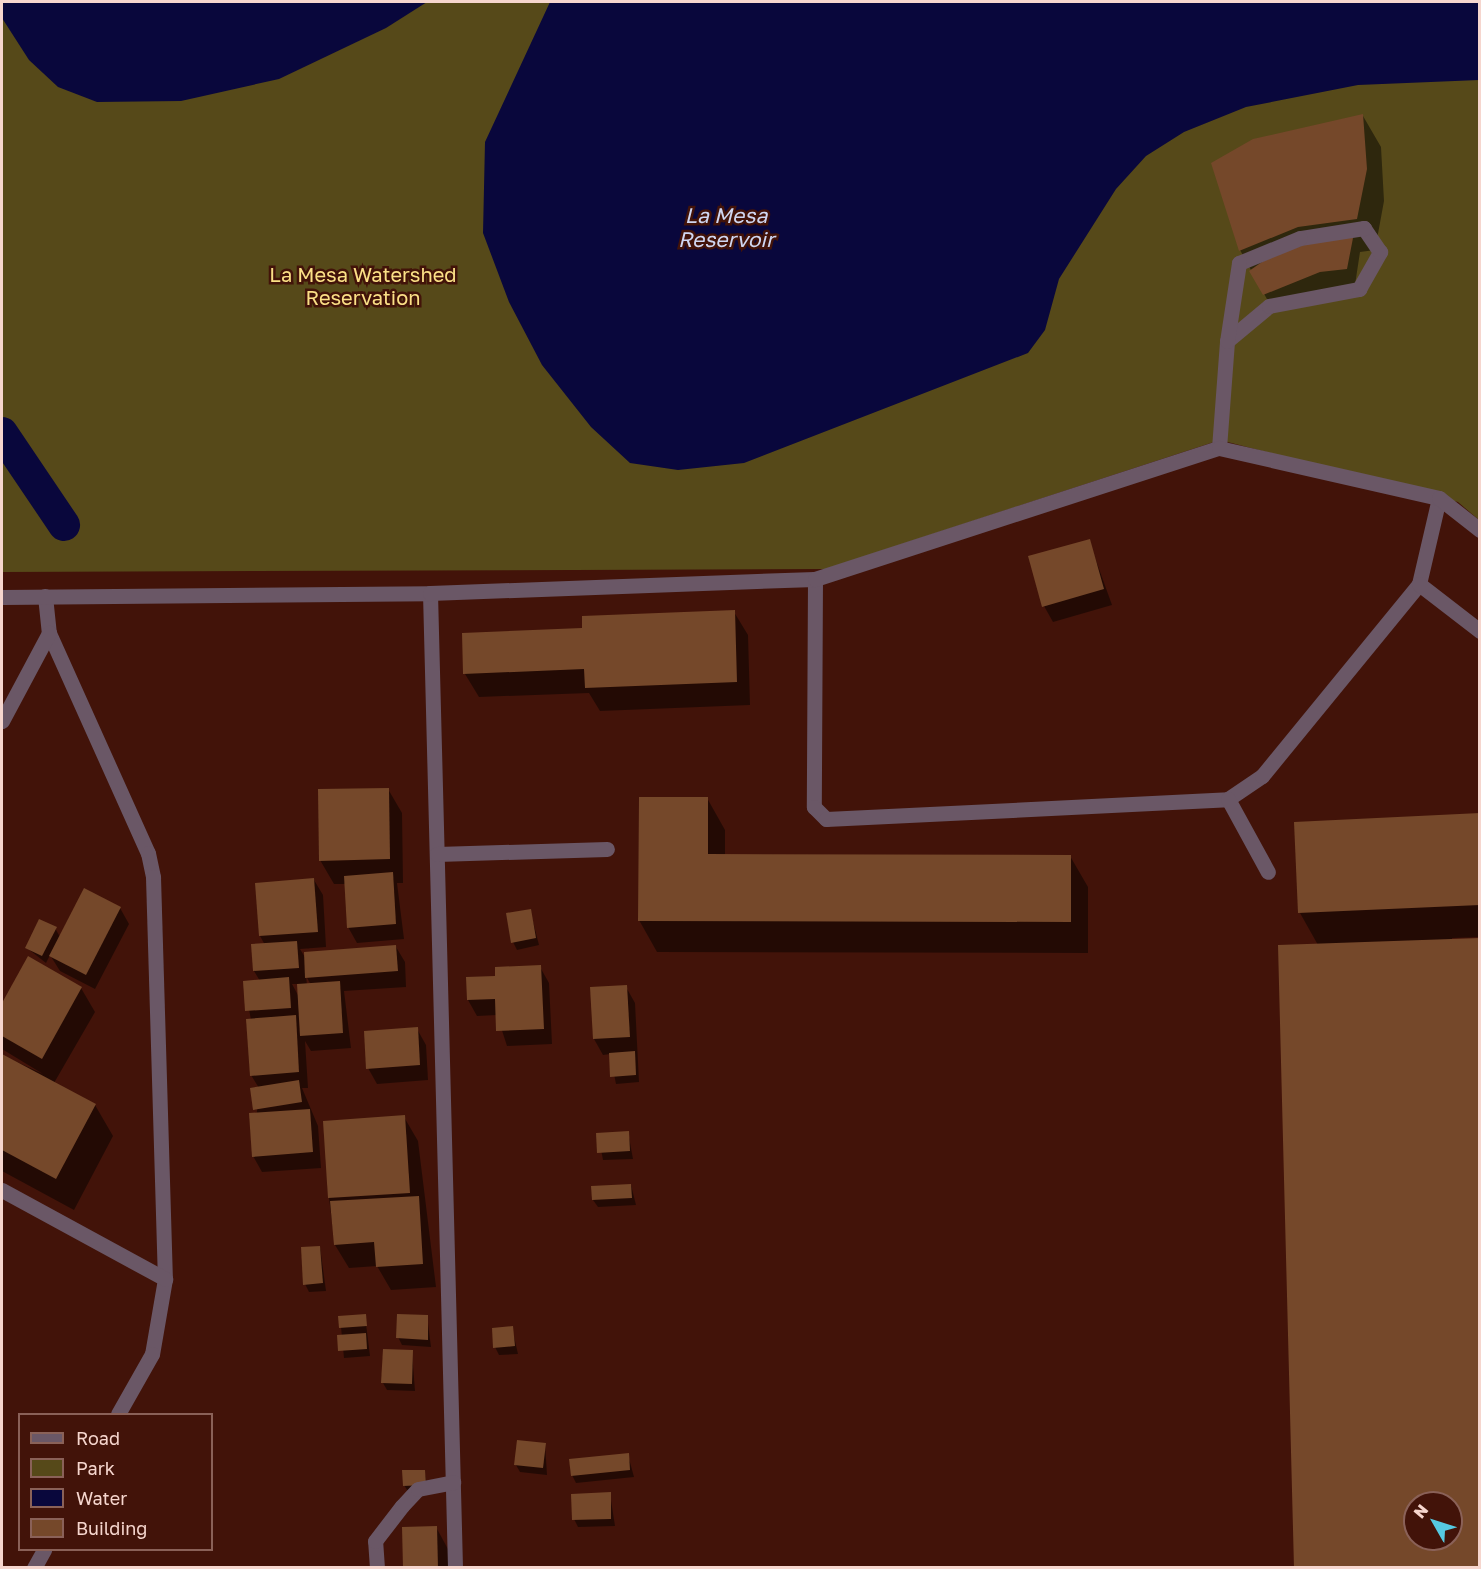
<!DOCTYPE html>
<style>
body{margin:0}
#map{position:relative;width:1481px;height:1569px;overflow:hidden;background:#421309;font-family:"Golos Text",sans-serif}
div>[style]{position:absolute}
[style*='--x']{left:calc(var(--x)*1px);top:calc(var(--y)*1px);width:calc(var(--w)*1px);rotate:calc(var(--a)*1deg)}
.green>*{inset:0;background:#564919}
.water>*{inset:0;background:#09073c}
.shadow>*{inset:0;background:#0007}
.canal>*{height:32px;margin:-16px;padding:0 16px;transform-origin:16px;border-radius:16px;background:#09073c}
.building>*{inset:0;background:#75482a}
.minor>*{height:15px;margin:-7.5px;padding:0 7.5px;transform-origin:7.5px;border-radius:7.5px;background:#6a5766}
span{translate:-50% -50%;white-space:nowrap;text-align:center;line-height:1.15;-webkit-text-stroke:5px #421309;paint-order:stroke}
.park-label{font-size:20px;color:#fbe086}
.water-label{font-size:21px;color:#cfd6f1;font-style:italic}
.frame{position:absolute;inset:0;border:3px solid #f6d6ce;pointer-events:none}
.legend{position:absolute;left:18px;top:1413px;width:195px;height:138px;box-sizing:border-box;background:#421309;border:2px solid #8a6158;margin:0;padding:8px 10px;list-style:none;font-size:18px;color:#f6d6ce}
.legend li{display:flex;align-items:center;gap:12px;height:30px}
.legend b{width:30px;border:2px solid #8a6158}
.north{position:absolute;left:1403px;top:1491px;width:60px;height:60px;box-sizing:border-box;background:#421309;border:2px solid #8a6158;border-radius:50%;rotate:309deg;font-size:16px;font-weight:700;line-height:24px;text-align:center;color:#f6d6ce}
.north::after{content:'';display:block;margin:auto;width:21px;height:27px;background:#56c9e1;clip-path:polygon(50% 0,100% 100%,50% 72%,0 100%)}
</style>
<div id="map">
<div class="green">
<i style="clip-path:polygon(2px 2px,1479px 2px,1479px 520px,1458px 502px,1220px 440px,826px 569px,2px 572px)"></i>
</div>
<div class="water">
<i style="clip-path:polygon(2px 2px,427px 2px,386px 28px,279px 79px,181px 101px,97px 102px,58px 87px,29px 60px,2px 18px)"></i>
<i style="clip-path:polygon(550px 2px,1479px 2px,1479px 80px,1358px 85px,1246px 107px,1184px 132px,1146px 156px,1116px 189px,1059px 279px,1045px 330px,1028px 353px,744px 463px,678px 470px,630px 463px,591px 427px,542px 365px,509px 302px,483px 233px,485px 142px)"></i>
</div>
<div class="shadow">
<i style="clip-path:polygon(1363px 116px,1381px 147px,1384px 201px,1375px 250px,1360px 252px,1355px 285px,1273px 310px,1240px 250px)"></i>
<i style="clip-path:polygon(1089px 541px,1112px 605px,1053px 622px,1044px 606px)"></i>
<i style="clip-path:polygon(734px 612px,748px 635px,750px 705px,600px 711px,589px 693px,479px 697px,465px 674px,584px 629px)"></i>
<i style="clip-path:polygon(388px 789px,402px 813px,403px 883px,397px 883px,404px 939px,357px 943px,348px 927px,346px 884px,334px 884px,320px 860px)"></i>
<i style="clip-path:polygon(707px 798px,725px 830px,725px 855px,1070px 856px,1088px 887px,1088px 953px,657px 952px,639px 920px)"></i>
<i style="clip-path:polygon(evenodd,1480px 815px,1480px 937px,1452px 938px,1480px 1568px,1295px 1568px,1318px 945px,1300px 913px,1480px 815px,1415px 1503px,1451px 1503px,1451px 1539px,1415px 1539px,1415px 1503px)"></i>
<i style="clip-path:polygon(evenodd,314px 880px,323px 895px,326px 947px,300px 949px,306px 959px,396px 947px,405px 962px,406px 987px,344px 991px,351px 1048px,311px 1051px,305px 1041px,308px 1088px,302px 1088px,318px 1126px,321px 1168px,262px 1172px,253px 1156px,259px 1088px,251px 1075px,251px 1020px,244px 982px,260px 981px,254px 971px,265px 945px,260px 936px,314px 880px,306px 976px,311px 985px,307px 985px,306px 976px,314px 880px,292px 984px,298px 984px,299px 997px,292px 984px)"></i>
<i style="clip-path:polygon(120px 908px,129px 924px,95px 989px,60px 971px,50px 955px,46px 963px,27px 948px,55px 928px,60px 937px)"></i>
<i style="clip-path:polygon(530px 910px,539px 945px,517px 950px,513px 942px)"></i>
<i style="clip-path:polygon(29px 958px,81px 988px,95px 1012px,54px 1083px,95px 1105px,113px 1136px,74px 1210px,2px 1171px,2px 1055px,43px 1074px,2px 1049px,2px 1006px)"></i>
<i style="clip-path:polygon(540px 967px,549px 983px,552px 1044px,507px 1046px,497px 1015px,477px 1016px,468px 1000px,497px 977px)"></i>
<i style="clip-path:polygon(626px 987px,635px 1003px,639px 1082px,616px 1084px,610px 1054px,603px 1055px,594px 1039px)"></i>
<i style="clip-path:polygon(417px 1029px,426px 1045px,428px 1080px,377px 1084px,368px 1068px)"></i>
<i style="clip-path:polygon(404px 1117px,418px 1141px,436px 1287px,391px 1290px,377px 1266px,349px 1268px,335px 1245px,329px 1198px)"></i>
<i style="clip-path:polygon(628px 1132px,633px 1159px,603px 1160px,598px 1134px)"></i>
<i style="clip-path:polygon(631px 1185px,636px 1205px,598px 1207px,593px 1200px)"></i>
<i style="clip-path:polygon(320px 1247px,326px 1291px,309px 1292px,305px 1284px)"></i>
<i style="clip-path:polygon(365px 1316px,370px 1356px,344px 1358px,341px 1327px)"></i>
<i style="clip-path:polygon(427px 1316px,431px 1347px,402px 1345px,398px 1337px)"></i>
<i style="clip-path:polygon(512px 1328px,518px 1354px,499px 1355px,495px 1347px)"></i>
<i style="clip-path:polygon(412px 1352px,415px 1391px,387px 1390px,383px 1383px)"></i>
<i style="clip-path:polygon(545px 1444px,547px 1475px,520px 1472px,516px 1465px)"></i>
<i style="clip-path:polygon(628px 1455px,634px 1477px,576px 1483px,572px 1475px)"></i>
<i style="clip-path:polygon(424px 1471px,429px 1492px,409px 1493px,404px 1485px)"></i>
<i style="clip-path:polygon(610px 1494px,615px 1526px,578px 1527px,574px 1519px)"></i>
<i style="clip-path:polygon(436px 1527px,449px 1551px,450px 1568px,405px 1568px)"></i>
</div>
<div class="canal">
<i style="--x:2;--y:433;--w:111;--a:56"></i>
</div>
<div class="building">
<i style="clip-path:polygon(1363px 114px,1367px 169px,1357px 219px,1298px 227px,1239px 251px,1211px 163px,1253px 139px)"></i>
<i style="clip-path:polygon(1330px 237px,1353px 238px,1347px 269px,1320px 272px,1263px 295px,1249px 271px,1272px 255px)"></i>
<i style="clip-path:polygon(1090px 539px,1104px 589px,1042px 607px,1028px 556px)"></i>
<i style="clip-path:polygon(735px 610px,737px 682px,585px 688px,584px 669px,463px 674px,462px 633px,582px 628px,582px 616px)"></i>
<i style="clip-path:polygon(389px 788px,390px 859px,319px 861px,318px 789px)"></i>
<i style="clip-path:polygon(639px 797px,708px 797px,708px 854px,1071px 855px,1071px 922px,638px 921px)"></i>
<i style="clip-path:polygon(1480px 813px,1480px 905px,1298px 913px,1294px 822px)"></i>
<i style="clip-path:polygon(393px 872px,396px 924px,347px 928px,344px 876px)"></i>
<i style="clip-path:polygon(314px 878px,318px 932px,259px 936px,255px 883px)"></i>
<i style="clip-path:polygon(84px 888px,121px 907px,86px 975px,49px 956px)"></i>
<i style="clip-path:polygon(531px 909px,536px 938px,511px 943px,506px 913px)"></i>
<i style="clip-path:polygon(39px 919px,57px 927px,42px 956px,25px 948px)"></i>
<i style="clip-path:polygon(evenodd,1480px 938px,1480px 1568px,1294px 1568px,1278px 945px,1480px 938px,1415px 1503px,1451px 1503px,1451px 1539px,1415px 1539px,1415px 1503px)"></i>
<i style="clip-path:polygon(297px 941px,299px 968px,253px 971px,251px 944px)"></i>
<i style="clip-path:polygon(396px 945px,398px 971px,305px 978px,304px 952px)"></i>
<i style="clip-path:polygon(28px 956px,82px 987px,42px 1059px,2px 1036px,2px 1003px)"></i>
<i style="clip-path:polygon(541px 965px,544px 1029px,496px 1031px,495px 999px,467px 1000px,466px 977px,495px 976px,495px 967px)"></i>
<i style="clip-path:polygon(289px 977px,291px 1008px,245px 1011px,243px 981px)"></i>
<i style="clip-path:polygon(340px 981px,343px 1033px,300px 1036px,297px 984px)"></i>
<i style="clip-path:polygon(627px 985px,630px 1037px,593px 1039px,590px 987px)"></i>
<i style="clip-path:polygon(296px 1015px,299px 1072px,250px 1076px,246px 1019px)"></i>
<i style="clip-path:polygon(418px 1027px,420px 1065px,366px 1069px,364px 1031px)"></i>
<i style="clip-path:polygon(635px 1051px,636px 1075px,610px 1077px,609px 1053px)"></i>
<i style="clip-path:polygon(2px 1054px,96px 1104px,56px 1179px,2px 1150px)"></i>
<i style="clip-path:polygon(299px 1080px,302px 1102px,253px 1110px,250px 1088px)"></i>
<i style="clip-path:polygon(310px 1109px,313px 1152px,252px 1157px,249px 1113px)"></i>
<i style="clip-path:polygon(405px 1115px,410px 1193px,328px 1198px,323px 1121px)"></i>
<i style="clip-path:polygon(629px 1131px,630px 1151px,597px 1153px,596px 1133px)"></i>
<i style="clip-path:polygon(631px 1184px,632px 1198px,592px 1200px,591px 1186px)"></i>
<i style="clip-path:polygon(419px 1196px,423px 1264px,376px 1267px,374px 1242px,334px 1245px,330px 1201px)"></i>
<i style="clip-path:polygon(320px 1246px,323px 1283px,303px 1285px,301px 1247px)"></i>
<i style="clip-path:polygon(366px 1314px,367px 1326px,339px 1328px,338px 1316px)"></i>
<i style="clip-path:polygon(397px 1314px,428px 1315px,428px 1340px,396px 1338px)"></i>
<i style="clip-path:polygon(513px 1326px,515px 1346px,493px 1348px,492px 1328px)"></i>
<i style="clip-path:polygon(366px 1333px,367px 1349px,338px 1351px,337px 1335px)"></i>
<i style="clip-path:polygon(383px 1349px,413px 1350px,412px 1384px,381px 1383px)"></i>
<i style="clip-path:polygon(517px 1440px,546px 1443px,543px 1468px,514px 1465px)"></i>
<i style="clip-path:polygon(629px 1453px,630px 1470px,571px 1476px,569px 1459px)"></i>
<i style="clip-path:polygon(402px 1470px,425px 1470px,426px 1485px,403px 1486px)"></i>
<i style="clip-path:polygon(611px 1492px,611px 1519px,572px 1520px,571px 1494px)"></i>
<i style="clip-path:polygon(437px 1526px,438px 1568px,403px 1568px,402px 1527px)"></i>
</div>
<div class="minor">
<i style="--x:1219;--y:448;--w:107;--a:-85.7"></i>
<i style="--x:1227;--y:341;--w:55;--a:-39.8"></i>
<i style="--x:1269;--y:306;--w:92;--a:-10.7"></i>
<i style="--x:1359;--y:289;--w:43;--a:-60.4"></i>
<i style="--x:1380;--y:252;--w:29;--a:-124"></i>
<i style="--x:1364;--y:228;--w:65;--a:171.1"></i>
<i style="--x:1300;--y:238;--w:66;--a:157.7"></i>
<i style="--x:1239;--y:263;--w:79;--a:98.7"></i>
<i style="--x:815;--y:579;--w:228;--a:90.3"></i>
<i style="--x:814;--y:807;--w:17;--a:45"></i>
<i style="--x:826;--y:819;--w:402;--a:-2.8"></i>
<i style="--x:1228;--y:799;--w:41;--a:-34.1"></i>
<i style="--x:1262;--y:776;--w:248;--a:-50.7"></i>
<i style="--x:1419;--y:584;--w:88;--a:-76.9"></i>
<i style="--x:1419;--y:584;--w:77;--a:37.6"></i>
<i style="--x:430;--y:593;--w:975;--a:88.53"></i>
<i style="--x:45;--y:596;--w:37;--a:84"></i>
<i style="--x:49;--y:633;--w:241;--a:65.8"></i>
<i style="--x:148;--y:853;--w:25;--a:78"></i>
<i style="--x:153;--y:877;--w:402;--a:88.3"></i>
<i style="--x:165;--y:1279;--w:76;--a:99.8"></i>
<i style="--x:152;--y:1354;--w:69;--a:119.5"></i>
<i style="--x:2;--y:597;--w:428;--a:-0.5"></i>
<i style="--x:430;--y:593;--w:385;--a:-2.1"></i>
<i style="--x:815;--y:579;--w:425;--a:-18"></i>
<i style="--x:1219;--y:448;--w:226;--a:12.8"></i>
<i style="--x:1439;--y:498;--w:52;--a:38"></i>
<i style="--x:2;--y:721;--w:100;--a:-61.9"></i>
<i style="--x:1228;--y:799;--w:83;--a:61.3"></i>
<i style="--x:437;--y:854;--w:170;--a:-1.7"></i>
<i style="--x:2;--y:1190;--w:186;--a:28.6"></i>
<i style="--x:34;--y:1568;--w:21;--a:-61"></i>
<i style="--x:377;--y:1568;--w:27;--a:-94"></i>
<i style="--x:375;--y:1541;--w:44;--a:-52.4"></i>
<i style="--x:402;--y:1506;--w:23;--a:-47"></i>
<i style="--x:418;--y:1489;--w:36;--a:-11"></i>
</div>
<div class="park-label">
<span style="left:363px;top:286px">La Mesa Watershed<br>Reservation</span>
</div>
<div class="water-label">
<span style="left:726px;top:227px">La Mesa<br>Reservoir</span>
</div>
<div class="frame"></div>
<ul class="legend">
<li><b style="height:8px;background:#6a5766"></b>Road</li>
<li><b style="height:16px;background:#564919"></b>Park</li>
<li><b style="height:16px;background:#09073c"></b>Water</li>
<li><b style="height:16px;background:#75482a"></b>Building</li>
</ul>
<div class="north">N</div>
</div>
